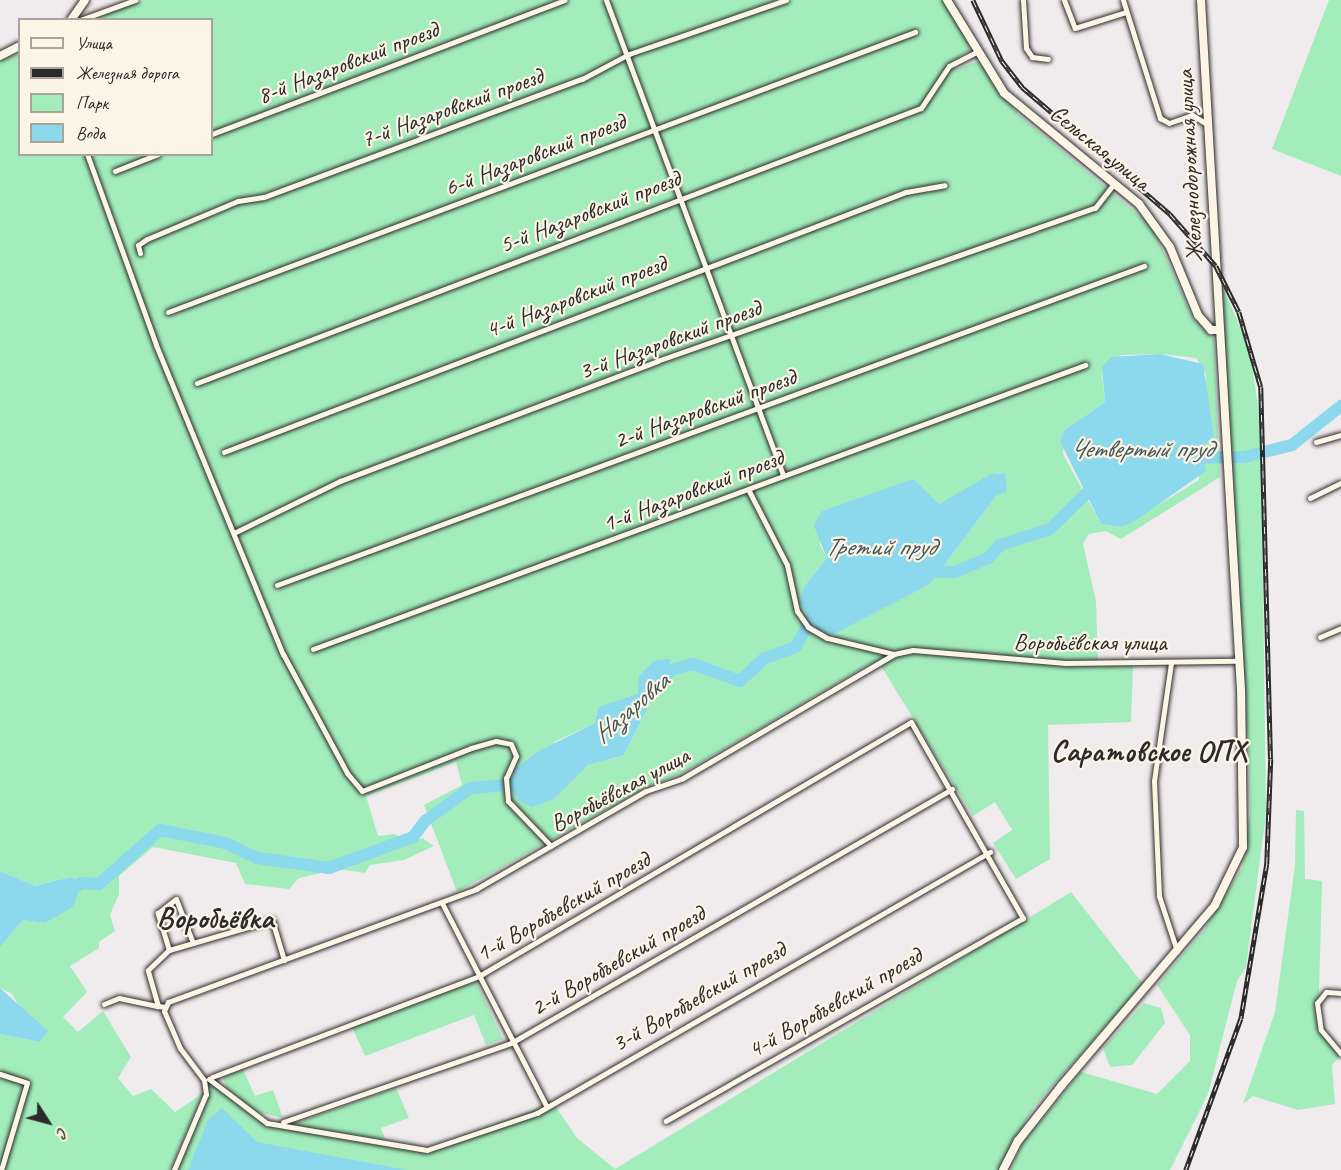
<!DOCTYPE html>
<meta charset="utf-8">
<style>
body{margin:0}
#map{position:relative;width:1341px;height:1170px;overflow:hidden;background:#f0ebec;font-family:Caveat,sans-serif}
div>[style]{position:absolute}
[style*='--x']{left:calc(var(--x)*1px);top:calc(var(--y)*1px);width:calc(var(--w)*1px);rotate:calc(var(--a)*1deg)}
.green>*{inset:0;background:#a3edbc}
.water>*{inset:0;background:#8cd8ec}
.river>*{height:12px;margin:-6px;padding:0 6px;transform-origin:6px;border-radius:6px;background:#8cd8ec}
.roads{filter:drop-shadow(0 0 2px #2b2b2b) drop-shadow(0 0 2px #2b2b2b)}
.street>*{height:5px;margin:-2.5px;padding:0 2.5px;transform-origin:2.5px;border-radius:2.5px;background:#fcf5e5}
.secondary>*{height:8px;margin:-4px;padding:0 4px;transform-origin:4px;border-radius:4px;background:#fcf5e5}
.rail>*{height:4.5px;margin-top:-2.25px;transform-origin:0;background:repeating-linear-gradient(90deg,#fcf5e5 0 7px,#2b2b2b 0 14px);box-sizing:border-box;border-block:2px solid #2b2b2b}
span{translate:-50% -50%;white-space:nowrap;text-align:center;line-height:1.15;-webkit-text-stroke:4.5px #fcf5e5;paint-order:stroke}
.street-label{font-size:24px;color:#2b2b2b}
.water-label{font-size:26px;color:#43565b;font-style:italic}
.district-label{font-size:30px;color:#2b2b2b;font-weight:700}
.legend{position:absolute;left:18px;top:18px;width:195px;height:138px;box-sizing:border-box;background:#fcf5e5;border:2px solid #a8a49b;margin:0;padding:8px 10px;list-style:none;font-size:18px;color:#2b2b2b}
.legend li{display:flex;align-items:center;gap:12px;height:30px}
.legend b{width:30px;border:2px solid #a8a49b}
.north{position:absolute;left:18px;top:1092px;width:60px;height:60px;-webkit-text-stroke:4px #fcf5e5;paint-order:stroke;rotate:126deg;font-size:16px;font-weight:700;line-height:24px;text-align:center;color:#2b2b2b}
.north::after{content:'';display:block;margin:auto;width:21px;height:27px;background:#2b2b2b;clip-path:polygon(50% 0,100% 100%,50% 72%,0 100%)}
</style>
<div id="map">
<div class="green">
<i style="clip-path:polygon(evenodd,144px 0,944px 0,969px 43px,969px 51px,952px 62px,956px 69px,978px 61px,1018px 114px,1152px 226px,1193px 318px,1214px 339px,1220px 477px,1121px 539px,1106px 531px,1089px 534px,1083px 544px,1096px 601px,1098px 665px,1133px 666px,1131px 722px,1048px 725px,1050px 859px,1016px 879px,993px 843px,1012px 830px,995px 802px,973px 816px,881px 666px,873px 662px,681px 774px,645px 788px,457px 892px,424px 805px,462px 785px,456px 762px,366px 796px,378px 836px,394px 834px,409px 842px,422px 838px,434px 846px,404px 860px,370px 865px,365px 873px,338px 869px,299px 878px,289px 889px,271px 887px,245px 884px,236px 863px,153px 847px,119px 876px,119px 894px,110px 915px,115px 931px,99px 942px,99px 948px,70px 966px,87px 992px,63px 1017px,78px 1032px,103px 1011px,131px 1057px,118px 1078px,133px 1096px,151px 1089px,175px 1112px,203px 1093px,170px 1170px,0 1170px,0 1034px,40px 1042px,12px 994px,0 988px,0 947px,23px 920px,45px 923px,70px 877px,35px 886px,0 871px,0 61px,19px 53px,20px 154px,212px 154px,212px 20px,90px 19px,144px 0,1160px 354px,1196px 358px,1206px 374px,1204px 395px,1214px 436px,1201px 449px,1199px 480px,1122px 527px,1101px 524px,1063px 454px,1065px 430px,1105px 402px,1102px 374px,1121px 355px,1160px 354px,144px 0,999px 472px,996px 496px,930px 584px,820px 632px,810px 620px,800px 603px,803px 588px,827px 558px,820px 545px,822px 511px,926px 493px,939px 504px,999px 472px,144px 0,669px 688px,651px 701px,624px 755px,588px 765px,554px 799px,554px 742px,595px 723px,598px 707px,669px 688px)"></i>
<i style="clip-path:polygon(1329px 0,1341px 0,1341px 176px,1272px 149px)"></i>
<i style="clip-path:polygon(1218px 275px,1250px 351px,1261px 427px,1266px 813px,1246px 967px,1237px 981px,1208px 1094px,1170px 1170px,1010px 1170px,1023px 1143px,1081px 1072px,1157px 1094px,1190px 1061px,1190px 1035px,1157px 985px,1204px 930px,1242px 868px,1250px 814px,1249px 761px)"></i>
<i style="clip-path:polygon(1296px 810px,1304px 811px,1305px 879px,1322px 881px,1318px 1029px,1339px 1057px,1332px 1065px,1335px 1104px,1298px 1110px,1253px 1096px,1243px 1104px,1275px 1012px,1295px 865px)"></i>
<i style="clip-path:polygon(1071px 892px,1143px 984px,1034px 1107px,998px 1170px,174px 1170px,204px 1107px,204px 1080px,212px 1077px,267px 1123px,287px 1126px,396px 1088px,409px 1118px,381px 1128px,387px 1144px,418px 1152px,553px 1103px,577px 1138px,615px 1169px)"></i>
<i style="clip-path:polygon(471px 983px,477px 983px,503px 1039px,486px 1045px,474px 1015px,365px 1056px,351px 1025px)"></i>
<i style="clip-path:polygon(1144px 1003px,1161px 1008px,1165px 1023px,1132px 1065px,1110px 1067px,1103px 1048px)"></i>
<i style="clip-path:polygon(242px 1067px,255px 1096px,273px 1090px,283px 1118px,254px 1111px,227px 1088px,223px 1078px)"></i>
</div>
<div class="water">
<i style="clip-path:polygon(1160px 354px,1203px 364px,1214px 436px,1201px 449px,1206px 471px,1135px 521px,1122px 527px,1101px 524px,1060px 441px,1065px 430px,1105px 402px,1102px 367px,1111px 357px)"></i>
<i style="clip-path:polygon(1005px 473px,1007px 491px,996px 496px,930px 584px,834px 634px,820px 632px,810px 620px,800px 603px,803px 588px,827px 558px,814px 526px,822px 511px,913px 479px,939px 504px,991px 474px)"></i>
<i style="clip-path:polygon(670px 659px,669px 688px,651px 701px,624px 755px,588px 765px,554px 799px,532px 807px,519px 801px,511px 788px,514px 770px,537px 752px,595px 723px,598px 707px,638px 694px,639px 676px,654px 661px)"></i>
<i style="clip-path:polygon(0 871px,35px 886px,70px 877px,82px 883px,73px 907px,45px 923px,23px 920px,0 947px)"></i>
<i style="clip-path:polygon(0 988px,48px 1031px,40px 1042px,0 1034px)"></i>
<i style="clip-path:polygon(222px 1108px,257px 1142px,407px 1170px,188px 1170px,208px 1120px)"></i>
</div>
<div class="river">
<i style="--x:1192;--y:458;--w:52;--a:-1.1"></i>
<i style="--x:1244;--y:457;--w:49;--a:-14"></i>
<i style="--x:1292;--y:445;--w:63;--a:-38.5"></i>
<i style="--x:923;--y:571;--w:32;--a:2"></i>
<i style="--x:955;--y:572;--w:36;--a:-23"></i>
<i style="--x:988;--y:558;--w:18;--a:-47"></i>
<i style="--x:1000;--y:545;--w:52;--a:-17.7"></i>
<i style="--x:1050;--y:529;--w:64;--a:-44.4"></i>
<i style="--x:661;--y:681;--w:15;--a:-48"></i>
<i style="--x:671;--y:670;--w:23;--a:-15"></i>
<i style="--x:693;--y:664;--w:50;--a:19.9"></i>
<i style="--x:740;--y:681;--w:33;--a:-43"></i>
<i style="--x:764;--y:659;--w:34;--a:-21"></i>
<i style="--x:796;--y:647;--w:30;--a:-63"></i>
<i style="--x:810;--y:620;--w:16;--a:-35"></i>
<i style="--x:67;--y:891;--w:17;--a:-28"></i>
<i style="--x:82;--y:883;--w:17;--a:3"></i>
<i style="--x:99;--y:884;--w:81;--a:-41.5"></i>
<i style="--x:160;--y:830;--w:66;--a:11.3"></i>
<i style="--x:225;--y:843;--w:35;--a:25"></i>
<i style="--x:257;--y:858;--w:73;--a:7.9"></i>
<i style="--x:329;--y:868;--w:90;--a:-20.3"></i>
<i style="--x:413;--y:837;--w:20;--a:-53"></i>
<i style="--x:425;--y:821;--w:57;--a:-35.7"></i>
<i style="--x:471;--y:788;--w:48;--a:-4.8"></i>
</div>
<div class="roads">
<div class="street">
<i style="--x:606;--y:0;--w:507;--a:69.56"></i>
<i style="--x:1023;--y:0;--w:48;--a:86.4"></i>
<i style="--x:1026;--y:48;--w:11;--a:56"></i>
<i style="--x:1032;--y:57;--w:16;--a:7"></i>
<i style="--x:1064;--y:0;--w:30;--a:69"></i>
<i style="--x:1075;--y:28;--w:53;--a:-17.4"></i>
<i style="--x:1123;--y:0;--w:124;--a:72.6"></i>
<i style="--x:1160;--y:118;--w:10;--a:29"></i>
<i style="--x:1169;--y:123;--w:24;--a:-19"></i>
<i style="--x:1192;--y:115;--w:17;--a:31"></i>
<i style="--x:80;--y:20;--w:59;--a:-20"></i>
<i style="--x:212;--y:134;--w:377;--a:-20.8"></i>
<i style="--x:87;--y:154;--w:203;--a:70.1"></i>
<i style="--x:156;--y:345;--w:334;--a:67.7"></i>
<i style="--x:283;--y:654;--w:135;--a:61.7"></i>
<i style="--x:347;--y:773;--w:23;--a:50"></i>
<i style="--x:362;--y:791;--w:117;--a:-21.5"></i>
<i style="--x:471;--y:748;--w:26;--a:-16"></i>
<i style="--x:496;--y:741;--w:15;--a:11"></i>
<i style="--x:511;--y:744;--w:13;--a:67"></i>
<i style="--x:516;--y:756;--w:24;--a:114"></i>
<i style="--x:506;--y:778;--w:23;--a:85"></i>
<i style="--x:508;--y:801;--w:62;--a:46.3"></i>
<i style="--x:115;--y:171;--w:46;--a:-21.6"></i>
<i style="--x:140;--y:253;--w:8;--a:-104"></i>
<i style="--x:138;--y:245;--w:11;--a:-34"></i>
<i style="--x:147;--y:239;--w:99;--a:-22.7"></i>
<i style="--x:238;--y:201;--w:26;--a:-9"></i>
<i style="--x:264;--y:197;--w:339;--a:-20.4"></i>
<i style="--x:582;--y:79;--w:53;--a:-28"></i>
<i style="--x:629;--y:54;--w:166;--a:-19"></i>
<i style="--x:168;--y:312;--w:798;--a:-20.55"></i>
<i style="--x:197;--y:383;--w:774;--a:-20.8"></i>
<i style="--x:921;--y:108;--w:50;--a:-56.3"></i>
<i style="--x:949;--y:66;--w:33;--a:-27"></i>
<i style="--x:1316;--y:442;--w:26;--a:-16"></i>
<i style="--x:224;--y:452;--w:730;--a:-20.87"></i>
<i style="--x:906;--y:192;--w:39;--a:-10"></i>
<i style="--x:749;--y:491;--w:83;--a:62.8"></i>
<i style="--x:787;--y:565;--w:47;--a:77.7"></i>
<i style="--x:797;--y:611;--w:19;--a:55"></i>
<i style="--x:808;--y:627;--w:22;--a:30"></i>
<i style="--x:827;--y:638;--w:69;--a:13.4"></i>
<i style="--x:1310;--y:498;--w:34;--a:-26"></i>
<i style="--x:236;--y:532;--w:116;--a:-26.1"></i>
<i style="--x:340;--y:481;--w:339;--a:-20.7"></i>
<i style="--x:657;--y:361;--w:464;--a:-19.3"></i>
<i style="--x:1095;--y:208;--w:29;--a:-52"></i>
<i style="--x:277;--y:585;--w:924;--a:-20.2"></i>
<i style="--x:1320;--y:637;--w:23;--a:-23"></i>
<i style="--x:313;--y:649;--w:823;--a:-20.2"></i>
<i style="--x:1171;--y:663;--w:119;--a:98.2"></i>
<i style="--x:1154;--y:781;--w:115;--a:87.5"></i>
<i style="--x:1159;--y:896;--w:58;--a:71.9"></i>
<i style="--x:442;--y:903;--w:229;--a:62.8"></i>
<i style="--x:169;--y:950;--w:39;--a:-107"></i>
<i style="--x:158;--y:913;--w:23;--a:-38"></i>
<i style="--x:176;--y:899;--w:47;--a:68.9"></i>
<i style="--x:1341;--y:993;--w:15;--a:-176"></i>
<i style="--x:1326;--y:992;--w:14;--a:129"></i>
<i style="--x:1317;--y:1003;--w:27;--a:82"></i>
<i style="--x:1321;--y:1030;--w:31;--a:50"></i>
<i style="--x:104;--y:1004;--w:16;--a:-22"></i>
<i style="--x:119;--y:998;--w:40;--a:12"></i>
<i style="--x:165;--y:1007;--w:7;--a:-172"></i>
<i style="--x:158;--y:1006;--w:37;--a:-106"></i>
<i style="--x:148;--y:970;--w:29;--a:-44"></i>
<i style="--x:169;--y:950;--w:107;--a:-16.2"></i>
<i style="--x:272;--y:920;--w:42;--a:73.3"></i>
<i style="--x:0;--y:1074;--w:28;--a:18"></i>
<i style="--x:27;--y:1083;--w:91;--a:106.6"></i>
<i style="--x:212;--y:1077;--w:285;--a:-20.7"></i>
<i style="--x:479;--y:976;--w:501;--a:-30.45"></i>
<i style="--x:911;--y:722;--w:226;--a:60.3"></i>
<i style="--x:1023;--y:918;--w:411;--a:150.4"></i>
<i style="--x:209;--y:1079;--w:73;--a:37.2"></i>
<i style="--x:267;--y:1123;--w:162;--a:9.6"></i>
<i style="--x:427;--y:1150;--w:116;--a:-18.6"></i>
<i style="--x:537;--y:1113;--w:523;--a:-29.95"></i>
<i style="--x:283;--y:1122;--w:241;--a:-19.1"></i>
<i style="--x:511;--y:1043;--w:509;--a:-29.94"></i>
<i style="--x:174;--y:1170;--w:82;--a:-67.2"></i>
<i style="--x:206;--y:1094;--w:14;--a:-98"></i>
<i style="--x:204;--y:1080;--w:40;--a:-127"></i>
<i style="--x:180;--y:1048;--w:40;--a:-113.4"></i>
<i style="--x:164;--y:1011;--w:10;--a:-66"></i>
<i style="--x:168;--y:1002;--w:328;--a:-20.1"></i>
<i style="--x:476;--y:889;--w:196;--a:-30"></i>
<i style="--x:646;--y:791;--w:39;--a:-19"></i>
<i style="--x:683;--y:778;--w:245;--a:-30.4"></i>
<i style="--x:894;--y:654;--w:19;--a:-12"></i>
<i style="--x:913;--y:650;--w:153;--a:4.9"></i>
<i style="--x:1065;--y:663;--w:174;--a:-0.7"></i>
</div>
<div class="secondary">
<i style="--x:947;--y:0;--w:109;--a:58.5"></i>
<i style="--x:1004;--y:93;--w:175;--a:39.4"></i>
<i style="--x:1139;--y:204;--w:53;--a:54.2"></i>
<i style="--x:1170;--y:247;--w:74;--a:67.6"></i>
<i style="--x:1198;--y:315;--w:20;--a:49"></i>
<i style="--x:1211;--y:330;--w:7;--a:0"></i>
<i style="--x:71;--y:20;--w:24;--a:-55"></i>
<i style="--x:0;--y:56;--w:22;--a:-27"></i>
<i style="--x:1003;--y:1170;--w:33;--a:-63"></i>
<i style="--x:1018;--y:1141;--w:71;--a:-51.8"></i>
<i style="--x:1062;--y:1085;--w:236;--a:-49.6"></i>
<i style="--x:1215;--y:905;--w:64;--a:-64.2"></i>
<i style="--x:1243;--y:847;--w:157;--a:-90.7"></i>
<i style="--x:1241;--y:690;--w:691;--a:-93.32"></i>
</div>
</div>
<div class="rail">
<i style="--x:973;--y:0;--w:68;--a:64.6"></i>
<i style="--x:1002;--y:61;--w:33;--a:52"></i>
<i style="--x:1022;--y:87;--w:195;--a:40.6"></i>
<i style="--x:1170;--y:214;--w:69;--a:48.5"></i>
<i style="--x:1216;--y:266;--w:51;--a:63.4"></i>
<i style="--x:1239;--y:312;--w:78;--a:73.7"></i>
<i style="--x:1261;--y:387;--w:372;--a:88.5"></i>
<i style="--x:1271;--y:759;--w:105;--a:92.2"></i>
<i style="--x:1267;--y:864;--w:157;--a:99.5"></i>
<i style="--x:1241;--y:1019;--w:161;--a:110"></i>
</div>
<div class="street-label">
<span style="left:348px;top:63px;rotate:-21deg">8-й Назаровский проезд</span>
<span style="left:452px;top:108px;rotate:-20deg">7-й Назаровский проезд</span>
<span style="left:1100px;top:148px;rotate:39deg">Сельская улица</span>
<span style="left:535px;top:155px;rotate:-21deg">6-й Назаровский проезд</span>
<span style="left:1190px;top:166px;rotate:-93deg">Железнодорожная улица</span>
<span style="left:590px;top:212px;rotate:-21deg">5-й Назаровский проезд</span>
<span style="left:576px;top:297px;rotate:-21deg">4-й Назаровский проезд</span>
<span style="left:670px;top:340px;rotate:-20deg">3-й Назаровский проезд</span>
<span style="left:705px;top:409px;rotate:-20deg">2-й Назаровский проезд</span>
<span style="left:693px;top:491px;rotate:-21deg">1-й Назаровский проезд</span>
<span style="left:1090px;top:643px">Воробьёвская улица</span>
<span style="left:620px;top:790px;rotate:-28deg">Воробьёвская улица</span>
<span style="left:563px;top:907px;rotate:-30deg">1-й Воробъевский проезд</span>
<span style="left:618px;top:961px;rotate:-30deg">2-й Воробъевский проезд</span>
<span style="left:699px;top:997px;rotate:-30deg">3-й Воробъевский проезд</span>
<span style="left:835px;top:1003px;rotate:-30deg">4-й Воробъевский проезд</span>
</div>
<div class="water-label">
<span style="left:1141px;top:449px">Четвертый пруд</span>
<span style="left:880px;top:547px">Третий пруд</span>
<span style="left:631px;top:708px;rotate:-41deg">Назаровка</span>
</div>
<div class="district-label">
<span style="left:1149px;top:751px">Саратовское ОПХ</span>
<span style="left:215px;top:918px">Воробьёвка</span>
</div>
<ul class="legend">
<li><b style="height:8px;background:#fcf5e5"></b>Улица</li>
<li><b style="height:8px;background:#2b2b2b"></b>Железная дорога</li>
<li><b style="height:16px;background:#a3edbc"></b>Парк</li>
<li><b style="height:16px;background:#8cd8ec"></b>Вода</li>
</ul>
<div class="north">С</div>
</div>
